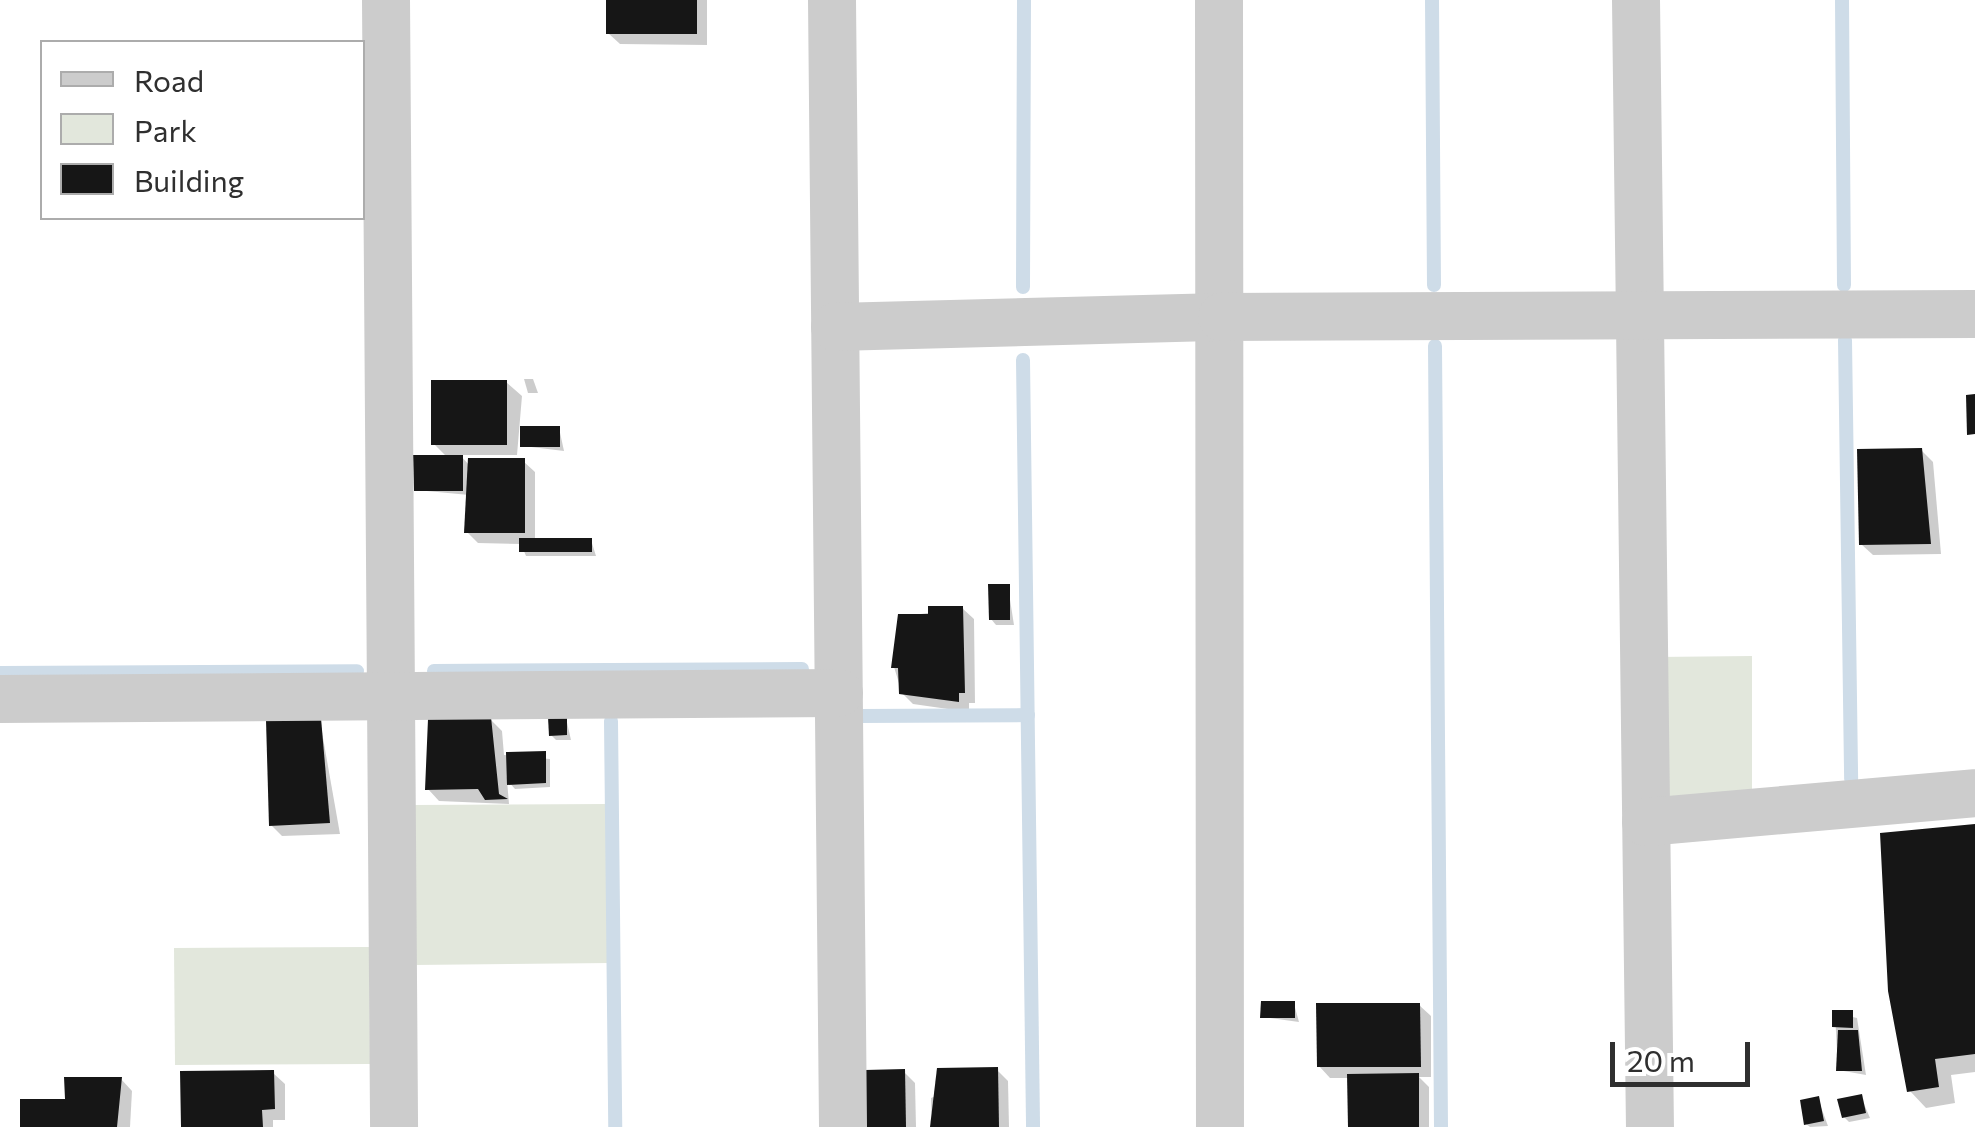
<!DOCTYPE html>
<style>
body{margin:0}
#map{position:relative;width:1975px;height:1127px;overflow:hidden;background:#fff;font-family:Commissioner,sans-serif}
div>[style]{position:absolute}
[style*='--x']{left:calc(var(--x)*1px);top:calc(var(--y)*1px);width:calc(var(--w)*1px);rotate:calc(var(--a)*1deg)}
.green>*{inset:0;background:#e2e7dc}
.shadow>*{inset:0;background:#0003}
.stream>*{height:14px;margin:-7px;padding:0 7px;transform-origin:7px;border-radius:7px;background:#cedce8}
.building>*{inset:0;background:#161616}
.minor>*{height:48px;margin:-24px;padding:0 24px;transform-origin:24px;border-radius:24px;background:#ccc}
span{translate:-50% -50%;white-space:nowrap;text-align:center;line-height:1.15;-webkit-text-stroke:10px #fff;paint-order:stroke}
.legend{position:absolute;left:40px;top:40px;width:325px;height:180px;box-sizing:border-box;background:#fff;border:2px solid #acacac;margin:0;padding:12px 18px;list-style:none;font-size:30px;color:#2f2f2f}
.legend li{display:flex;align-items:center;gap:20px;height:50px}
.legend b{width:50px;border:2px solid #acacac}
.scale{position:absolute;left:1610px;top:1042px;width:140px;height:45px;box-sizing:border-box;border:5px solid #2f2f2f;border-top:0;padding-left:12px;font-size:30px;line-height:35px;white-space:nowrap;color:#2f2f2f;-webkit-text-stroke:8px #fff;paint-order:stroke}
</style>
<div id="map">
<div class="green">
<i style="clip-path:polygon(1752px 656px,1752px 795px,1665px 799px,1656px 657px)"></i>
<i style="clip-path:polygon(609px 804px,611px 963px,413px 965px,412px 805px)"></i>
<i style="clip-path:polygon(369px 947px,370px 1064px,175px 1065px,174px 948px)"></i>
</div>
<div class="shadow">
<i style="clip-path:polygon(608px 0,707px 0,707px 45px,620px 44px,608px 33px)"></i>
<i style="clip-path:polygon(524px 379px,533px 379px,538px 393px,528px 393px)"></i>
<i style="clip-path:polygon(506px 382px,522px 396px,517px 455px,460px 455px,470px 466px,523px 461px,535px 472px,535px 540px,591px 540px,596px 556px,526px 556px,521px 544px,478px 543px,467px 532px,469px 495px,416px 490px,447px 457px,434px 444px)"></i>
<i style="clip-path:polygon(559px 428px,564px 451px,523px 446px)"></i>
<i style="clip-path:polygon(1921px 450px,1933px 462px,1941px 554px,1873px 555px,1861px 544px)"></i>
<i style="clip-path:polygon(1008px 587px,1014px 625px,996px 625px,991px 619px)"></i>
<i style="clip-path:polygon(962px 608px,974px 619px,975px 703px,969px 703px,969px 712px,913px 704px,902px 693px,894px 667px,900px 617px)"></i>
<i style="clip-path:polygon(566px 718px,571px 740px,556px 740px,551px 735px)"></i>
<i style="clip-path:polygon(490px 719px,502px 731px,504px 755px,550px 759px,550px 787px,515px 789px,507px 780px,509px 804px,439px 801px,428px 789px)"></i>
<i style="clip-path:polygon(320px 721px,340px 834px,282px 836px,271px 825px)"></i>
<i style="clip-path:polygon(1975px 826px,1975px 1072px,1951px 1075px,1955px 1103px,1926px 1108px,1910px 1091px)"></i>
<i style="clip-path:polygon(1294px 1004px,1299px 1022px,1263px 1017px)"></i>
<i style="clip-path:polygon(1419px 1005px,1431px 1016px,1431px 1077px,1419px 1077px,1429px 1087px,1429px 1127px,1351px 1127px,1350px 1078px,1330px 1078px,1319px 1066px)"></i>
<i style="clip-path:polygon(1835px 1013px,1857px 1018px,1866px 1075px,1838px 1070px)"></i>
<i style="clip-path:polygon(997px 1070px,1008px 1081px,1009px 1127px,932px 1127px,931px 1098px)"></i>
<i style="clip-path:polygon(904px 1072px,915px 1083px,916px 1127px,868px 1127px)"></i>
<i style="clip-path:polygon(273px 1073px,285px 1084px,285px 1120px,273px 1120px,273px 1127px,183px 1127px)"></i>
<i style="clip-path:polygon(121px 1079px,132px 1091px,130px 1127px,22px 1127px)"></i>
<i style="clip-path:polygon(1861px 1097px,1870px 1118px,1849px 1122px,1844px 1117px)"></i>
<i style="clip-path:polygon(1818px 1099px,1828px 1126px,1810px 1127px,1806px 1124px)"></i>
</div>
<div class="stream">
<i style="--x:1432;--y:0;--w:285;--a:89.6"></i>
<i style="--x:1842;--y:0;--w:285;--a:89.6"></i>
<i style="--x:1023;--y:287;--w:287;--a:-89.8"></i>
<i style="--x:1845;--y:340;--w:439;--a:89.2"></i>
<i style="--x:1435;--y:346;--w:781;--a:89.56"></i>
<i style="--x:1023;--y:360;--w:767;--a:89.25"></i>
<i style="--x:434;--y:671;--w:368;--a:-0.3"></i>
<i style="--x:0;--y:673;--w:357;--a:-0.3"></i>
<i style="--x:859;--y:716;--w:169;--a:-0.3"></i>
<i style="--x:611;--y:721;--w:406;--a:89.4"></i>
</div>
<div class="building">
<i style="clip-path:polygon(606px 0,697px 0,697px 34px,606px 34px)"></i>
<i style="clip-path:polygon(431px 380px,507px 380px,507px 445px,431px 445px)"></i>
<i style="clip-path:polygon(1975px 394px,1975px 434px,1967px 435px,1966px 395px)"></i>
<i style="clip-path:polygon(520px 426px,560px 426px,560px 447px,520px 447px)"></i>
<i style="clip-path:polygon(1922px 448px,1931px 544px,1859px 545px,1857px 449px)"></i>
<i style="clip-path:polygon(413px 455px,463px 455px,463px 491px,414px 491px)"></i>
<i style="clip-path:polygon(468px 458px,525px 458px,525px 533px,464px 533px)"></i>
<i style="clip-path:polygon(519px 538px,592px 538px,592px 552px,519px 552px)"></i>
<i style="clip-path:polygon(988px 584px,1010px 584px,1010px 620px,989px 620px)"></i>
<i style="clip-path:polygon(928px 606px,963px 606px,965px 693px,959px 693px,959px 702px,899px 694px,898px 668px,891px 668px,898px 614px,928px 614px)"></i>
<i style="clip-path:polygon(567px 716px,567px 735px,549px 736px,548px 717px)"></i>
<i style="clip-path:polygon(491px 717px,499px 794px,508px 799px,485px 800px,478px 789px,425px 790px,428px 719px)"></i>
<i style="clip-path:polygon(321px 718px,330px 823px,269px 826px,266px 720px)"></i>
<i style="clip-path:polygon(546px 751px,546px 783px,507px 785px,506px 752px)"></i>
<i style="clip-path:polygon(1975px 824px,1975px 1054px,1935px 1059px,1939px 1087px,1907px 1092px,1888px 991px,1880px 833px)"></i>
<i style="clip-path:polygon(1261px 1001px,1295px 1001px,1295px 1018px,1260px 1018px)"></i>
<i style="clip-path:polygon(1316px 1003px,1420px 1003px,1421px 1067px,1317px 1067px)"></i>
<i style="clip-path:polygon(1832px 1010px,1853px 1010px,1853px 1028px,1832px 1027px)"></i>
<i style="clip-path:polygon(1838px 1030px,1858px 1030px,1862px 1071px,1836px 1071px)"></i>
<i style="clip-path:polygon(998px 1067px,999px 1127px,930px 1127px,937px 1068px)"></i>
<i style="clip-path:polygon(905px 1069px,906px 1127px,866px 1127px,865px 1070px)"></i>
<i style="clip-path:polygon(274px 1070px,275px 1109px,262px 1110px,263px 1127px,181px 1127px,180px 1071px)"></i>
<i style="clip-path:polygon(1419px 1073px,1419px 1127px,1348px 1127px,1347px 1074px)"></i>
<i style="clip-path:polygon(64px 1077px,122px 1077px,117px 1127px,20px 1127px,20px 1099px,65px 1099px)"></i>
<i style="clip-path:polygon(1862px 1094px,1866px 1113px,1842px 1118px,1837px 1099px)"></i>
<i style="clip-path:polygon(1819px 1096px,1824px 1121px,1804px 1125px,1800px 1100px)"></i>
</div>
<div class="minor">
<i style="--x:386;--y:0;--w:1127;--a:89.59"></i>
<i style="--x:832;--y:0;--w:1127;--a:89.44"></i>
<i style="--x:1219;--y:0;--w:1127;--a:89.95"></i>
<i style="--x:1636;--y:0;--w:1127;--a:89.29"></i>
<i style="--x:835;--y:327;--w:387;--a:-1.5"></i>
<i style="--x:1222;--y:317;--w:753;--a:-0.23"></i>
<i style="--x:0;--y:699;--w:839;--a:-0.41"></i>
<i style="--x:1646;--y:822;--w:330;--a:-5"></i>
</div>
<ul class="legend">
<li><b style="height:12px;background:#ccc"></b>Road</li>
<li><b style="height:28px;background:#e2e7dc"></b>Park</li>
<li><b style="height:28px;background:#161616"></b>Building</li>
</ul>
<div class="scale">20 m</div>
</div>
